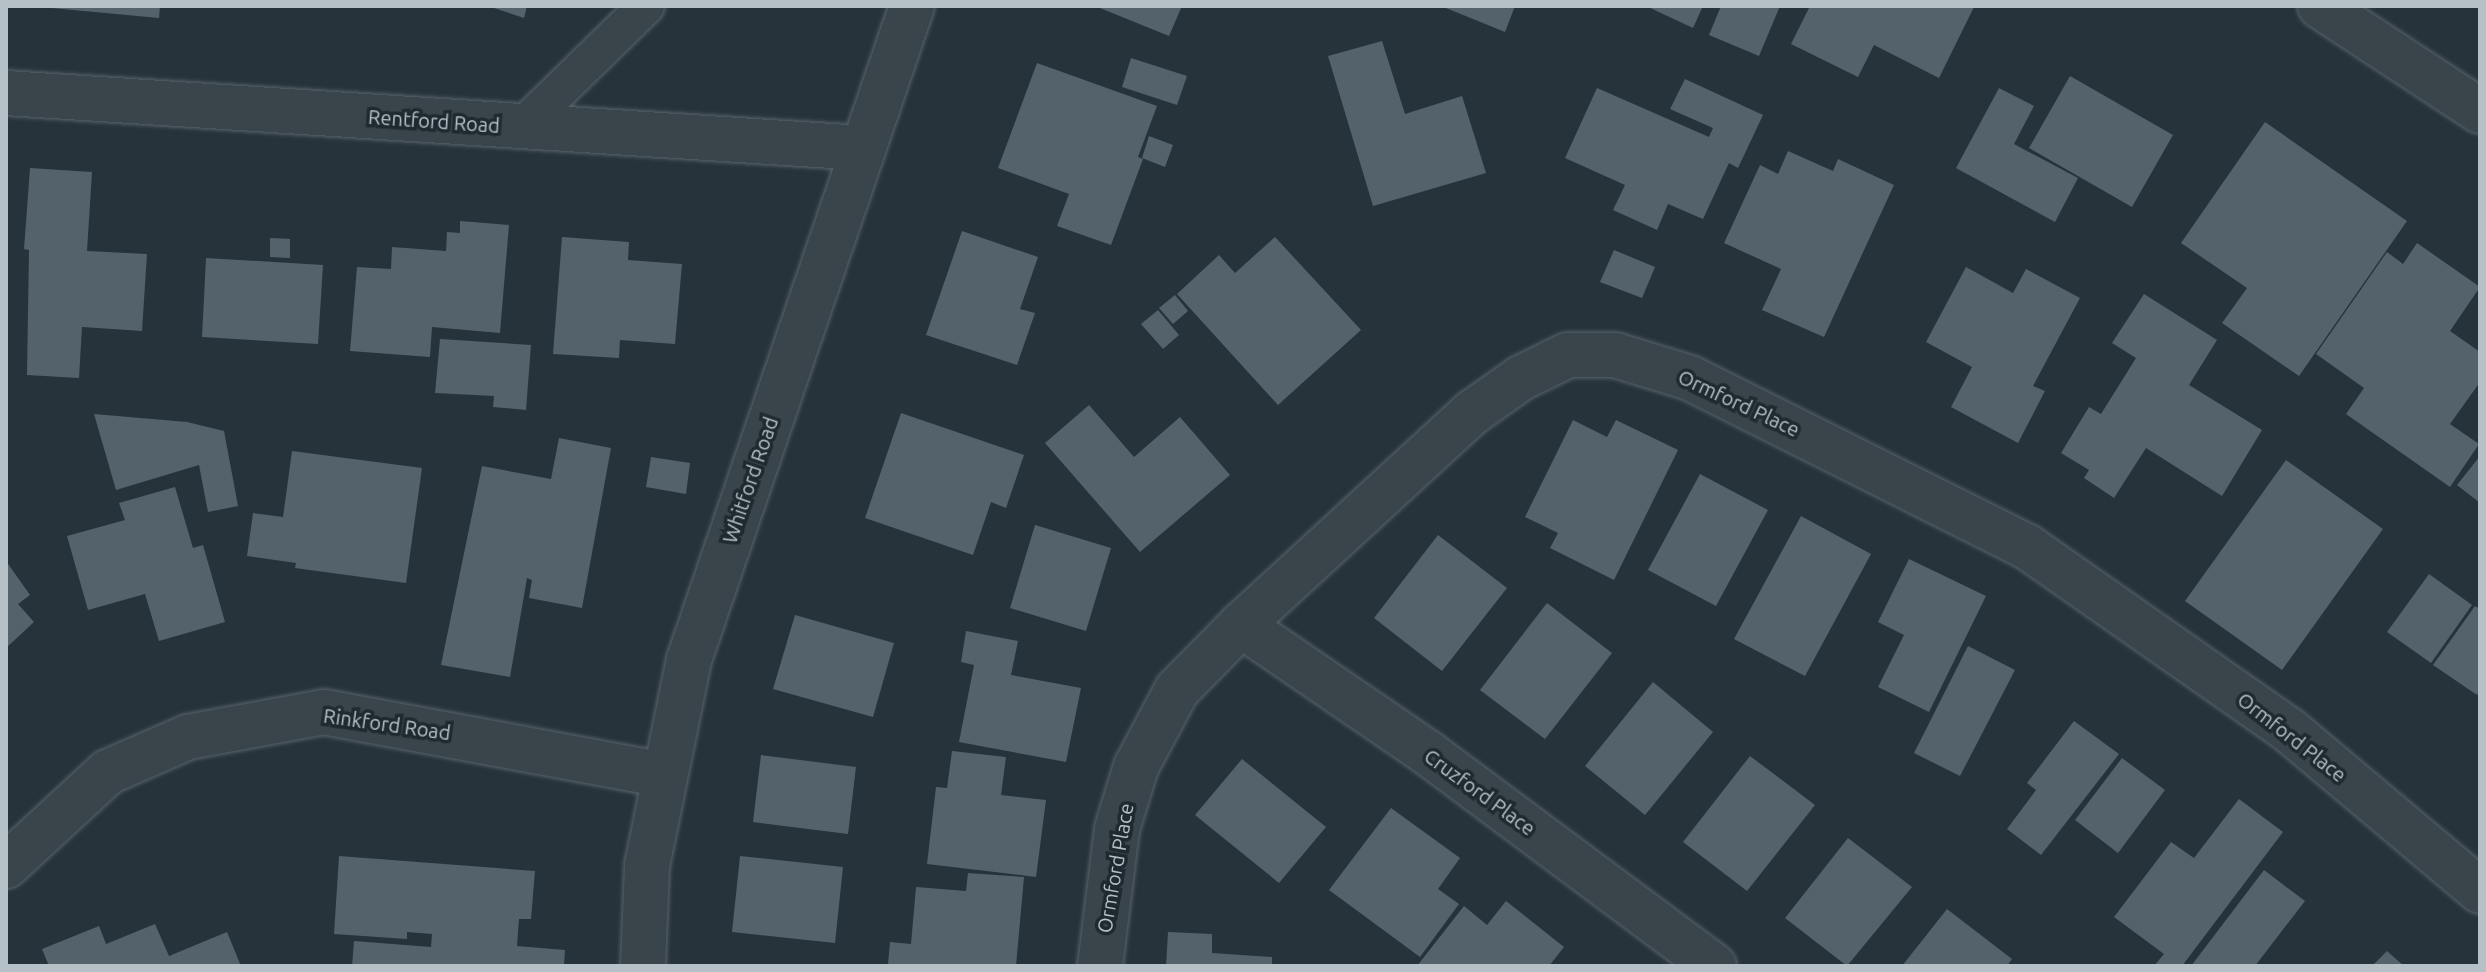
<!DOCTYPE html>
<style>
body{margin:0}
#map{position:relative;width:2486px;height:972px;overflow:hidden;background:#27333b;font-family:Ubuntu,sans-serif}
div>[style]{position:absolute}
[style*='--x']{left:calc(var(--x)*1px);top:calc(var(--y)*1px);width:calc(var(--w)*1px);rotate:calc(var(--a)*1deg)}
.building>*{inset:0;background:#54626b}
.roads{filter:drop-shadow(0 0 2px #586369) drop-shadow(0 0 2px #586369)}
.service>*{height:36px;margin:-18px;padding:0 18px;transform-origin:18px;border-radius:18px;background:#3a454b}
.minor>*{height:44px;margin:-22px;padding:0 22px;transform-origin:22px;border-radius:22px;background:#3a454b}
.tertiary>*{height:44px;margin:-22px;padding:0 22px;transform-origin:22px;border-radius:22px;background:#3a454b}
span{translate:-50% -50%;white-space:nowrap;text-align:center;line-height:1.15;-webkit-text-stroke:7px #1f2a30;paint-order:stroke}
.street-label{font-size:20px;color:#b6c0c7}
.frame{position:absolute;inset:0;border:8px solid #b6c0c7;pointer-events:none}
</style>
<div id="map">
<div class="building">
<i style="clip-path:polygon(30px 6px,160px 6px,159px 18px)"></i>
<i style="clip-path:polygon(488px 6px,527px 6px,524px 18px)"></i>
<i style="clip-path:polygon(1095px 6px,1182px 6px,1169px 36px)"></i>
<i style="clip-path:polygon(1441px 6px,1515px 6px,1505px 32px)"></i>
<i style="clip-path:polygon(1646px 6px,1703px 6px,1693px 28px)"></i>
<i style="clip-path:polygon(1721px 6px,1780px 6px,1759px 56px,1709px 35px)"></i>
<i style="clip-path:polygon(1810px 6px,1971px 6px,1974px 7px,1939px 78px,1874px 45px,1858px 77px,1791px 44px)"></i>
<i style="clip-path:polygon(1382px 41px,1405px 114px,1462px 96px,1486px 173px,1373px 206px,1328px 56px)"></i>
<i style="clip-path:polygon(1131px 58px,1187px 76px,1177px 105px,1122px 87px)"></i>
<i style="clip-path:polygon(1037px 63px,1157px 106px,1138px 157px,1143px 159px,1111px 245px,1057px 226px,1069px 194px,998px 168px)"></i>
<i style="clip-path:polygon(2070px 76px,2173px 135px,2132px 207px,2029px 148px)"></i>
<i style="clip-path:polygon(1685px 79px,1763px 115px,1738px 168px,1729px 163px,1703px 219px,1668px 204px,1657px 230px,1613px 210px,1625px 185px,1565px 158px,1597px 88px,1709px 137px,1713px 128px,1670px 109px)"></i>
<i style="clip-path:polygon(1999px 88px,2034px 106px,2014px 144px,2078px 178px,2055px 222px,1956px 168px)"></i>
<i style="clip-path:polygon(2265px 122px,2407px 221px,2299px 376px,2222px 323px,2247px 288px,2181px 243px)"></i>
<i style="clip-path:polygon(1149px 136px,1173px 145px,1165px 167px,1142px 158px)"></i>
<i style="clip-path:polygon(1788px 151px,1833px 171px,1838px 159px,1894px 185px,1824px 337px,1762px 310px,1781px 269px,1724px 243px,1760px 165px,1778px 174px)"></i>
<i style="clip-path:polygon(30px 168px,92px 172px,87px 251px,147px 254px,142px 331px,82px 327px,79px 378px,27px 375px,29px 250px,24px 249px)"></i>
<i style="clip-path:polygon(460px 221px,509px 225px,500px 333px,432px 327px,430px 357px,350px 351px,357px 267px,391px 269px,392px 247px,446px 251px,447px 232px,460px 233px)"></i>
<i style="clip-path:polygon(962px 231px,1038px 257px,1020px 309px,1035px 313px,1017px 365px,926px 335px)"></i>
<i style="clip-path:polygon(562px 237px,629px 242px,628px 260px,682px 264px,675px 344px,620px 340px,619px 358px,553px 354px)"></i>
<i style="clip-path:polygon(1275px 237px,1361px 330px,1278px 405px,1177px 294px,1219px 255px,1235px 273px)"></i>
<i style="clip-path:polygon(270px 238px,290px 239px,290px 258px,270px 257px)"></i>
<i style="clip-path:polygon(2417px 243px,2480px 287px,2450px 331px,2480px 352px,2480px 382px,2450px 424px,2479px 444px,2450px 487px,2346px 414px,2364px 388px,2316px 354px,2387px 252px,2403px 264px)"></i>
<i style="clip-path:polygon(1614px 250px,1655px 267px,1642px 298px,1600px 282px)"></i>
<i style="clip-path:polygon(206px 258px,323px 265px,318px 344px,202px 337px)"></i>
<i style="clip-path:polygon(1966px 267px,2013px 293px,2026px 269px,2080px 298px,2033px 386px,2045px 391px,2018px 443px,1951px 407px,1972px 367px,1926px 342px)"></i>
<i style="clip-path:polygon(2144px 294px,2217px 340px,2189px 385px,2262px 430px,2222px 496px,2146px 448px,2114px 498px,2084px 478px,2089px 470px,2061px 453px,2089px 407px,2101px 414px,2136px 358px,2112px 343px)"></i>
<i style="clip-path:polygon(1175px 295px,1188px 311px,1173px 324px,1159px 308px)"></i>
<i style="clip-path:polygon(1158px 310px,1179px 335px,1163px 349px,1141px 324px)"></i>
<i style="clip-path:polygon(440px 339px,531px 345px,526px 410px,493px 407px,494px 396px,435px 393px)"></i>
<i style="clip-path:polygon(1089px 405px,1134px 457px,1180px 417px,1230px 475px,1140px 552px,1045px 443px)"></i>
<i style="clip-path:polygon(901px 413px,1024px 455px,1006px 508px,991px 502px,973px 555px,865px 518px)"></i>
<i style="clip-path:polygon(94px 414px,187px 422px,224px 431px,238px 506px,208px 512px,199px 465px,116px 490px)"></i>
<i style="clip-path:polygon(1573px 420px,1607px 437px,1616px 420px,1678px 450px,1614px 580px,1550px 548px,1558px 533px,1525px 517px)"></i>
<i style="clip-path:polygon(559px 438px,611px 448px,582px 608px,529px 598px,532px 580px,527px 578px,510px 677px,441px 665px,482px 466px,551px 479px)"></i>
<i style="clip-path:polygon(292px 451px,422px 468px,406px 583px,295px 568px,296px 563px,247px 556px,253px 513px,283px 517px)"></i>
<i style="clip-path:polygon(2480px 456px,2480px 503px,2457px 485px)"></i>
<i style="clip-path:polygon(651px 457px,690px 463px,686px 494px,646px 487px)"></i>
<i style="clip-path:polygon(2286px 460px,2383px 529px,2282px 670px,2185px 601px)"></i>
<i style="clip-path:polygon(1700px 474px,1768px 510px,1716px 606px,1648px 570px)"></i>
<i style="clip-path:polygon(175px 487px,193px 548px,203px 545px,225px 622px,159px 641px,145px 594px,88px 610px,67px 536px,125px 520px,119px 503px)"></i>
<i style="clip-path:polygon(1801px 516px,1871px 554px,1805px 676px,1734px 639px)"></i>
<i style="clip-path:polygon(1035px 525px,1111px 548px,1086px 631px,1010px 608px)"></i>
<i style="clip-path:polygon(1438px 535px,1507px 588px,1442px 671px,1374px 618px)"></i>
<i style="clip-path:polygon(1909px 559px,1986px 596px,1929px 712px,1878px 687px,1904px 635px,1878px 622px)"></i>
<i style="clip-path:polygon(6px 561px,30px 595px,18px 604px,34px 622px,6px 648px)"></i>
<i style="clip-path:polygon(2429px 574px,2472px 605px,2431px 663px,2387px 632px)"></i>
<i style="clip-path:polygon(1547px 603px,1612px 653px,1545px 739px,1480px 690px)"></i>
<i style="clip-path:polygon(2475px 606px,2480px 609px,2480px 690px,2477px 695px,2433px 665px)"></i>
<i style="clip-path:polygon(795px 615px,894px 643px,873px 717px,773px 689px)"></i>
<i style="clip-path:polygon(966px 631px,1018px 641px,1011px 675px,1081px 688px,1066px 762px,959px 742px,974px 665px,961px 662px)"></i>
<i style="clip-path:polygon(1968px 646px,2015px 670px,1960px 776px,1914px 753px)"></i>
<i style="clip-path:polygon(1653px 682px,1713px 732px,1645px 815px,1585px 766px)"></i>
<i style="clip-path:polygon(2074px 721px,2119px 754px,2041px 855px,2007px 829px,2036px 790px,2027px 783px)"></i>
<i style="clip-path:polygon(952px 751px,1006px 757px,1001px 795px,1046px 800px,1036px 877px,927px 864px,936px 787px,947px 788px)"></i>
<i style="clip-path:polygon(761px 755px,856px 767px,848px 834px,753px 822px)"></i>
<i style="clip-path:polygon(1750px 756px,1815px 805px,1747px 891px,1683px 842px)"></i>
<i style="clip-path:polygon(2122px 758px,2165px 790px,2118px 853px,2075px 820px)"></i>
<i style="clip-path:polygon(1242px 759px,1326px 827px,1279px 883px,1195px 815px)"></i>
<i style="clip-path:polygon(2239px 799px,2283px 832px,2182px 966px,2154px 966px,2164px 954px,2114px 917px,2171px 842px,2194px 858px)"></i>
<i style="clip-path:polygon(1391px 808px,1460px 858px,1438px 889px,1459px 904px,1420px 957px,1329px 890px)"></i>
<i style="clip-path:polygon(1848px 838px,1912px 887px,1847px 966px,1785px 918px)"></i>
<i style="clip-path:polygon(339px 856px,535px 871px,531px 919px,519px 919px,517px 946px,565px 950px,564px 966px,352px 966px,354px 941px,431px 947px,432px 934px,407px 932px,407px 939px,334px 934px)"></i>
<i style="clip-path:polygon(740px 856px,843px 867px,835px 943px,732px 932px)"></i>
<i style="clip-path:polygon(2264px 870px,2305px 901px,2255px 966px,2191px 966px)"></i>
<i style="clip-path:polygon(968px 873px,1024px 877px,1016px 966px,888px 964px,890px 942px,911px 944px,916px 887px,966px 891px)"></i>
<i style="clip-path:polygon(1506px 901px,1564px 947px,1549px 966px,1417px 966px,1464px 906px,1487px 925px)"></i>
<i style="clip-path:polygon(1947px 909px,2012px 959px,2007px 966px,1902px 966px)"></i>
<i style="clip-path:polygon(155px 924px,169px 956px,227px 932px,241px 966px,49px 966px,42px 949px,99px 926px,106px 944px)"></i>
<i style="clip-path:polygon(1168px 932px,1212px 934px,1212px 953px,1272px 957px,1272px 966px,1166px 966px)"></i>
<i style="clip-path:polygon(2387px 951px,2404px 966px,2372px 966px)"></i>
</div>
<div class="roads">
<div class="service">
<i style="--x:523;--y:126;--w:172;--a:-44.3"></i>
</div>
<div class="minor">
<i style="--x:6;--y:93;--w:859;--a:3.67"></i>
<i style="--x:1241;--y:625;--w:227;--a:34.4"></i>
<i style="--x:1428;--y:753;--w:357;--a:36.7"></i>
<i style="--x:6;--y:866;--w:139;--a:-42.7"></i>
<i style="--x:108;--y:772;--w:87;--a:-23.6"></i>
<i style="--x:188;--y:737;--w:138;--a:-10.4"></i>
<i style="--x:324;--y:712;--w:347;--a:10.5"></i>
<i style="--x:643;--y:966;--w:100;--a:-87.7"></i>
<i style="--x:647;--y:866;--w:210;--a:-78.5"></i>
<i style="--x:689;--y:660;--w:691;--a:-71.17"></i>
<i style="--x:1100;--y:966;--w:138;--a:-82.9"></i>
<i style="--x:1117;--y:829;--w:65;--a:-73"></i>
<i style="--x:1136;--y:767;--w:87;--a:-62"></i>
<i style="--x:1177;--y:690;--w:91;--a:-45.4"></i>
<i style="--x:1241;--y:625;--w:315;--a:-42.6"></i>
<i style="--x:1473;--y:412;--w:59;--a:-35.3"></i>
<i style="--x:1521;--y:378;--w:52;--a:-26.1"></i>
<i style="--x:1568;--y:355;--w:47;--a:0"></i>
<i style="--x:1615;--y:355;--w:78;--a:17"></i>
<i style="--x:1690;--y:378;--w:376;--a:26.6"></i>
<i style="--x:2026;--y:546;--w:321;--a:35"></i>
<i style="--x:2289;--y:730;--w:250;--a:40.1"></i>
</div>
<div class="tertiary">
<i style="--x:2320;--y:6;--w:191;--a:33.3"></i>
</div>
</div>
<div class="street-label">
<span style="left:434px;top:121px;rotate:4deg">Rentford Road</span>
<span style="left:1739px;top:403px;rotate:25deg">Ormford Place</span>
<span style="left:750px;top:480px;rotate:-71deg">Whitford Road</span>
<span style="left:387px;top:724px;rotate:8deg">Rinkford Road</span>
<span style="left:2292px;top:737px;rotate:38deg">Ormford Place</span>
<span style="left:1480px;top:792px;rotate:36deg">Cruzford Place</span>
<span style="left:1115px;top:868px;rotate:-80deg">Ormford Place</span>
</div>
<div class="frame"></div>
</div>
